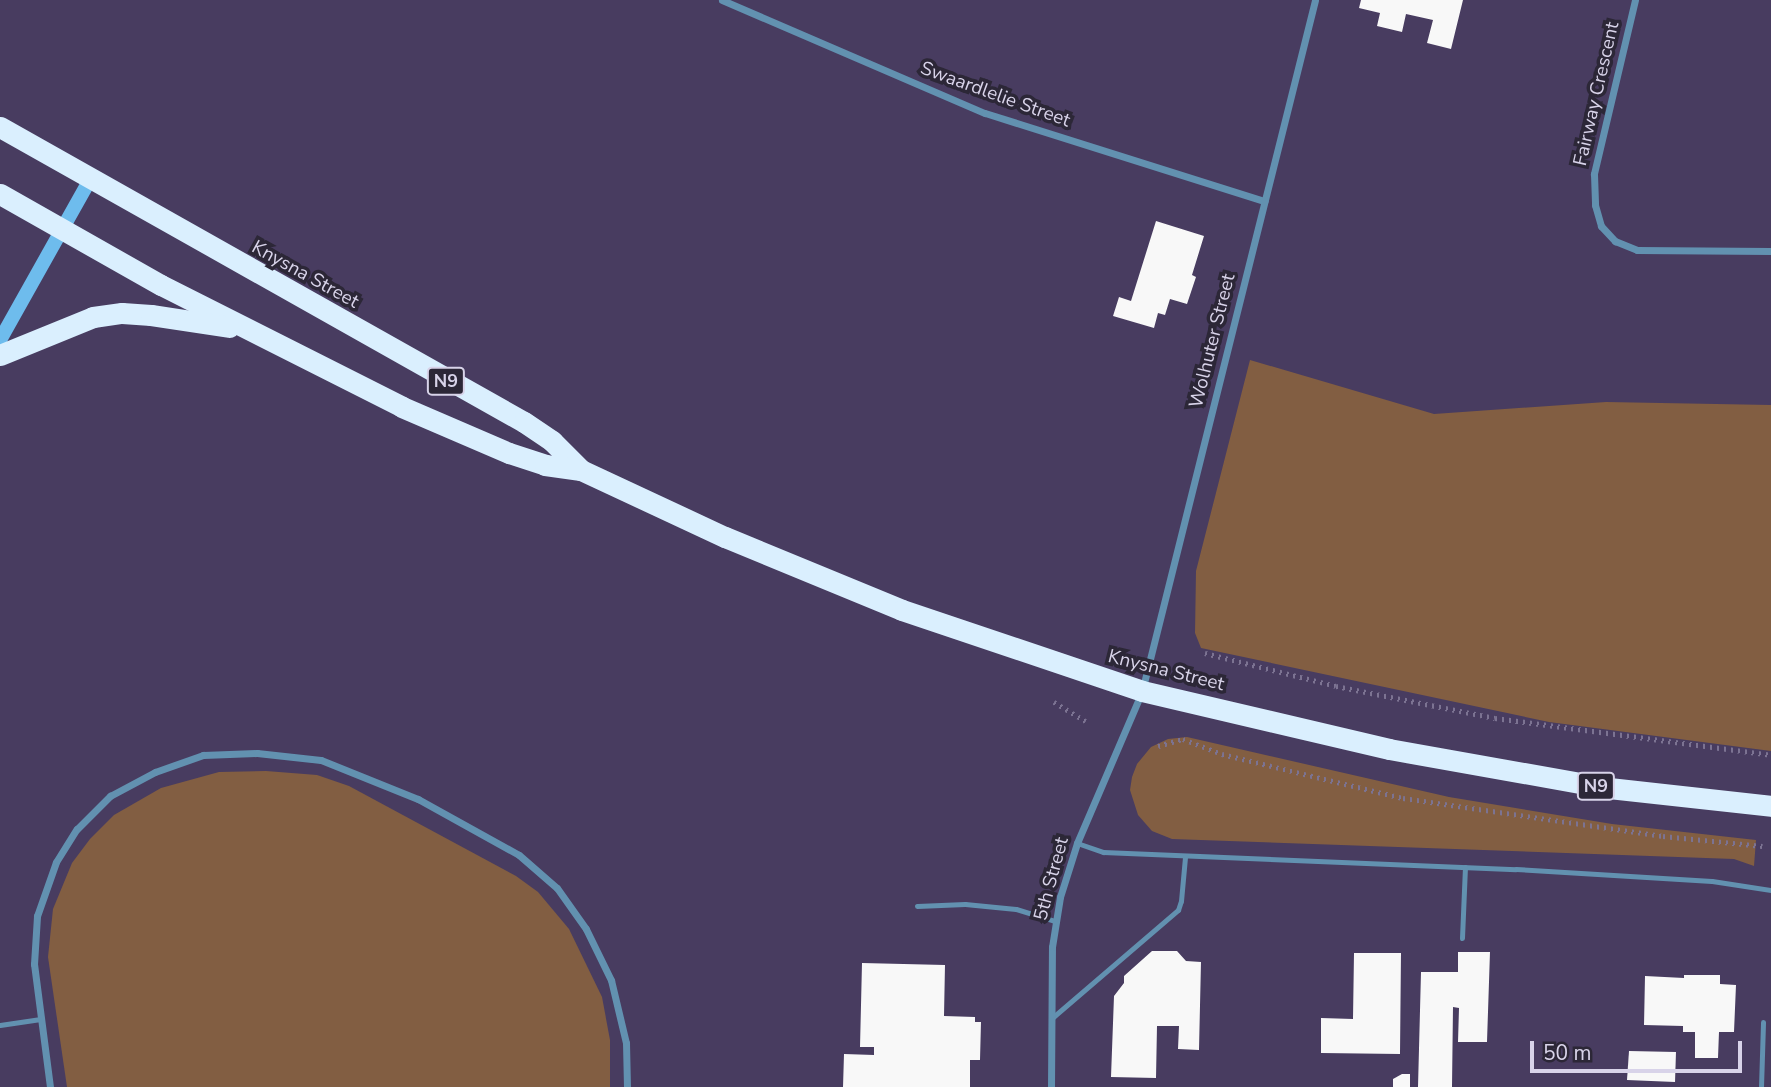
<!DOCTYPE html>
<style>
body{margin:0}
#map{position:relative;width:1771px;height:1087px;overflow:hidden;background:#483c60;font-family:"Nunito Sans",sans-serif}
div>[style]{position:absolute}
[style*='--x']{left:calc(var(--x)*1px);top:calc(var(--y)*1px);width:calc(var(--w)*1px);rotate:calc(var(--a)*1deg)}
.green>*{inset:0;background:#825e42}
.building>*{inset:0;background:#f8f8f8}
.path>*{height:4.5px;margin-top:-2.25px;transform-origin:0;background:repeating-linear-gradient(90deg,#7c7392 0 2px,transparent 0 7px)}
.lane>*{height:5px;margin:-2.5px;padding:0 2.5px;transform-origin:2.5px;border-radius:2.5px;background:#6291b0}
.street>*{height:7px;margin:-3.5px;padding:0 3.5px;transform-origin:3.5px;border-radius:3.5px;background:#6291b0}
.secondary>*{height:14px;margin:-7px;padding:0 7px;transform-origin:7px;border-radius:7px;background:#6ebced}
.highway>*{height:21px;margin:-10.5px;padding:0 10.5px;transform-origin:10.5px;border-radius:10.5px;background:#daeffe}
span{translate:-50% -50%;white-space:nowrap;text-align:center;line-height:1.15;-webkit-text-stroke:7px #2c2737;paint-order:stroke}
.shield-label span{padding:2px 5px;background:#2c2737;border:2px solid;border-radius:5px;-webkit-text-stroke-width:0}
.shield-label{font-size:18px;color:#d8d3e9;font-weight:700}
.street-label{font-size:19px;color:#d8d3e9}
.scale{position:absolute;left:1530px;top:1041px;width:212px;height:32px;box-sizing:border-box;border:4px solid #d8d3e9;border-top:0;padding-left:9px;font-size:21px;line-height:24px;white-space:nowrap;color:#d8d3e9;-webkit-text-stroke:5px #2c2737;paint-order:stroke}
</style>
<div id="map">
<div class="green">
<i style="clip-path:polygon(1250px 360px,1434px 414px,1606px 402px,1771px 405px,1771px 751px,1549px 722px,1201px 648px,1195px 633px,1196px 571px)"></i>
<i style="clip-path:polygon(1187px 737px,1449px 797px,1612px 824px,1756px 840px,1754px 866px,1734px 859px,1172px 839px,1152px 831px,1138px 815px,1130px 790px,1132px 777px,1137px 764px,1151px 747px,1168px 739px)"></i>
<i style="clip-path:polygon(266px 771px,317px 775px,349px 786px,516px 876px,538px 892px,569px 929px,602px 997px,610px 1040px,610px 1087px,67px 1087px,48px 957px,53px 909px,72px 863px,90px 839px,114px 815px,161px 788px,219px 772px)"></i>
</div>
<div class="building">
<i style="clip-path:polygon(1361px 0,1463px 0,1451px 49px,1427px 43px,1433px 20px,1406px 14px,1402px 32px,1377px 26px,1380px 13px,1359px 8px)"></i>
<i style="clip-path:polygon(1156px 221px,1204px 236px,1192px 275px,1196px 277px,1187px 304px,1170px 299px,1165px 315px,1158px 313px,1154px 328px,1113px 316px,1119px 297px,1131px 301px)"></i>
<i style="clip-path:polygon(1152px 951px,1177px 951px,1186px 961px,1201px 962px,1199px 1050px,1178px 1049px,1179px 1026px,1157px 1026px,1156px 1078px,1111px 1077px,1114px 996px,1124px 983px,1124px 976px)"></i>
<i style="clip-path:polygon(1458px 952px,1490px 952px,1487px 1042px,1458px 1042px,1459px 1008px,1453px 1007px,1452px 1087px,1418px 1087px,1421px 972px,1458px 972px)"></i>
<i style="clip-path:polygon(1354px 953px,1401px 953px,1400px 1054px,1321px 1053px,1321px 1018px,1353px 1019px)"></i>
<i style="clip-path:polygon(862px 963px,945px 965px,944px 1016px,975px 1017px,975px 1022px,981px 1022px,980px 1060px,970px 1060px,970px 1087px,843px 1087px,844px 1054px,874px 1055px,874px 1047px,860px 1047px)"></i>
<i style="clip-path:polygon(1684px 975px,1720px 975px,1720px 984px,1736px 985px,1734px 1032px,1719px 1032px,1718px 1058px,1695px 1058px,1695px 1032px,1683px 1032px,1683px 1026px,1644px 1025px,1645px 976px,1684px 978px)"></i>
<i style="clip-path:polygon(1629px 1051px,1676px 1052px,1675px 1082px,1627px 1080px)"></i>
<i style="clip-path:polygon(1402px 1074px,1410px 1074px,1410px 1087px,1393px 1087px,1393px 1079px)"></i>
</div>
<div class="path">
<i style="--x:1205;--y:653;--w:135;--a:14.1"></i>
<i style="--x:1336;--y:686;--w:162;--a:11.4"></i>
<i style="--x:1495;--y:718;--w:278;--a:7.6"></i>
<i style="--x:1054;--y:702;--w:37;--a:31"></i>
<i style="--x:1158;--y:746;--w:26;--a:-16"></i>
<i style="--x:1183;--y:739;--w:42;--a:21"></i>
<i style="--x:1222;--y:754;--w:186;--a:13.7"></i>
<i style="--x:1403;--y:798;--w:263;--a:8.3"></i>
<i style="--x:1663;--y:836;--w:100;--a:5.8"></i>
</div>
<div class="lane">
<i style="--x:1077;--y:843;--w:28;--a:19"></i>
<i style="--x:1103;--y:852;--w:413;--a:2.4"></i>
<i style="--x:1516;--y:869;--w:196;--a:3.5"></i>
<i style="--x:1712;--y:881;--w:60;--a:8.7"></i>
<i style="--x:917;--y:906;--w:48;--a:-2.4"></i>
<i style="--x:965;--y:904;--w:51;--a:5.6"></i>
<i style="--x:1016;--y:909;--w:41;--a:17.1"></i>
<i style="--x:1462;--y:938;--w:71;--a:-87.6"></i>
<i style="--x:1052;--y:1018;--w:166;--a:-40.6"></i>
<i style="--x:1178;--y:910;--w:9;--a:-72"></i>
<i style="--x:1181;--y:901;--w:44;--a:-84.8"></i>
<i style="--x:0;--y:1025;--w:41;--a:-8.3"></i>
<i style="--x:1761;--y:1087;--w:65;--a:-88.2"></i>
</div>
<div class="street">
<i style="--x:722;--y:0;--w:286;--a:23.3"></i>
<i style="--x:985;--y:113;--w:293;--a:17.5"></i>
<i style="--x:1635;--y:0;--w:179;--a:103.3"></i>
<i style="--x:1594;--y:174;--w:31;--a:88"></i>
<i style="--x:1595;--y:205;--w:22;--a:74"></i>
<i style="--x:1601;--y:226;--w:21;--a:47"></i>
<i style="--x:1615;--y:241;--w:24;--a:22"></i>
<i style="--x:1637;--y:250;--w:134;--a:0.4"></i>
<i style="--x:50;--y:1087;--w:124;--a:-97.4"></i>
<i style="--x:34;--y:964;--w:48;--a:-86.4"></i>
<i style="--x:37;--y:916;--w:57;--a:-70.6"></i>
<i style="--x:56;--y:862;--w:39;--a:-58"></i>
<i style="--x:77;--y:829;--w:47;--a:-45"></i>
<i style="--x:110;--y:796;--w:51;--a:-28.1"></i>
<i style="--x:155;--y:772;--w:51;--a:-19.5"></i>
<i style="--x:203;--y:755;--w:54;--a:-2.1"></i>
<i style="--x:257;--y:753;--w:64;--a:6.2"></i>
<i style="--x:321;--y:760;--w:105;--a:21.9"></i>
<i style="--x:418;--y:799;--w:115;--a:29"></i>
<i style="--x:519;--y:855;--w:50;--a:41"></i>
<i style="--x:557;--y:888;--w:50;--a:54.7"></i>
<i style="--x:586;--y:929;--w:57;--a:63.9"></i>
<i style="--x:611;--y:980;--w:65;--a:76.6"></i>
<i style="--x:626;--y:1043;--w:44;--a:88.7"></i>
<i style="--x:1051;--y:1087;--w:140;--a:-89.6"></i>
<i style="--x:1052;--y:947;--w:51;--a:-80.9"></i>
<i style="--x:1060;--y:897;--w:57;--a:-72.5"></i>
<i style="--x:1077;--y:843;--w:165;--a:-66.8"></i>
<i style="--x:1142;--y:691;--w:712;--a:-75.94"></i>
</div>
<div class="secondary">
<i style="--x:0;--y:340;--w:186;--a:-60.7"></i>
</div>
<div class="highway">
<i style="--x:0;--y:127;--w:601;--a:29.38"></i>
<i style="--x:524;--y:422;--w:34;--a:34"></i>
<i style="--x:552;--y:441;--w:41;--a:45"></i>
<i style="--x:581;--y:470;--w:159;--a:25"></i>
<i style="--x:725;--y:537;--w:191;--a:22.4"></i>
<i style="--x:902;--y:610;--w:253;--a:18.6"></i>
<i style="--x:1142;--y:691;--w:254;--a:13.2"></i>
<i style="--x:1389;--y:749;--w:223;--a:10.1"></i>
<i style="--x:1609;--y:788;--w:163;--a:6.3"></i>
<i style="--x:0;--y:194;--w:185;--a:29.5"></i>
<i style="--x:161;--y:285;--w:270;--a:26.8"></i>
<i style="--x:402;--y:407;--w:116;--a:23.3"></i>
<i style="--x:509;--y:453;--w:38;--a:18"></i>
<i style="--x:545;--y:465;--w:36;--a:8"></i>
<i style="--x:0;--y:355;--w:100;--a:-22.2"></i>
<i style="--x:93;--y:317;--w:29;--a:-8"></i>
<i style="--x:122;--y:313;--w:29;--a:4"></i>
<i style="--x:151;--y:315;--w:79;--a:8.7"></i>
</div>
<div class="shield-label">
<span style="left:446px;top:381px">N9</span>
<span style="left:1596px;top:786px">N9</span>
</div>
<div class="street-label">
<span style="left:1597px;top:94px;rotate:-77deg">Fairway Crescent</span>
<span style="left:995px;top:95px;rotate:20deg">Swaardlelie Street</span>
<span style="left:305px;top:275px;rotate:29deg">Knysna Street</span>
<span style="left:1213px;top:341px;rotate:-76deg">Wolhuter Street</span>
<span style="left:1166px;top:671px;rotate:14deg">Knysna Street</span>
<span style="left:1052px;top:879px;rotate:-75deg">5th Street</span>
</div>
<div class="scale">50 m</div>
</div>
